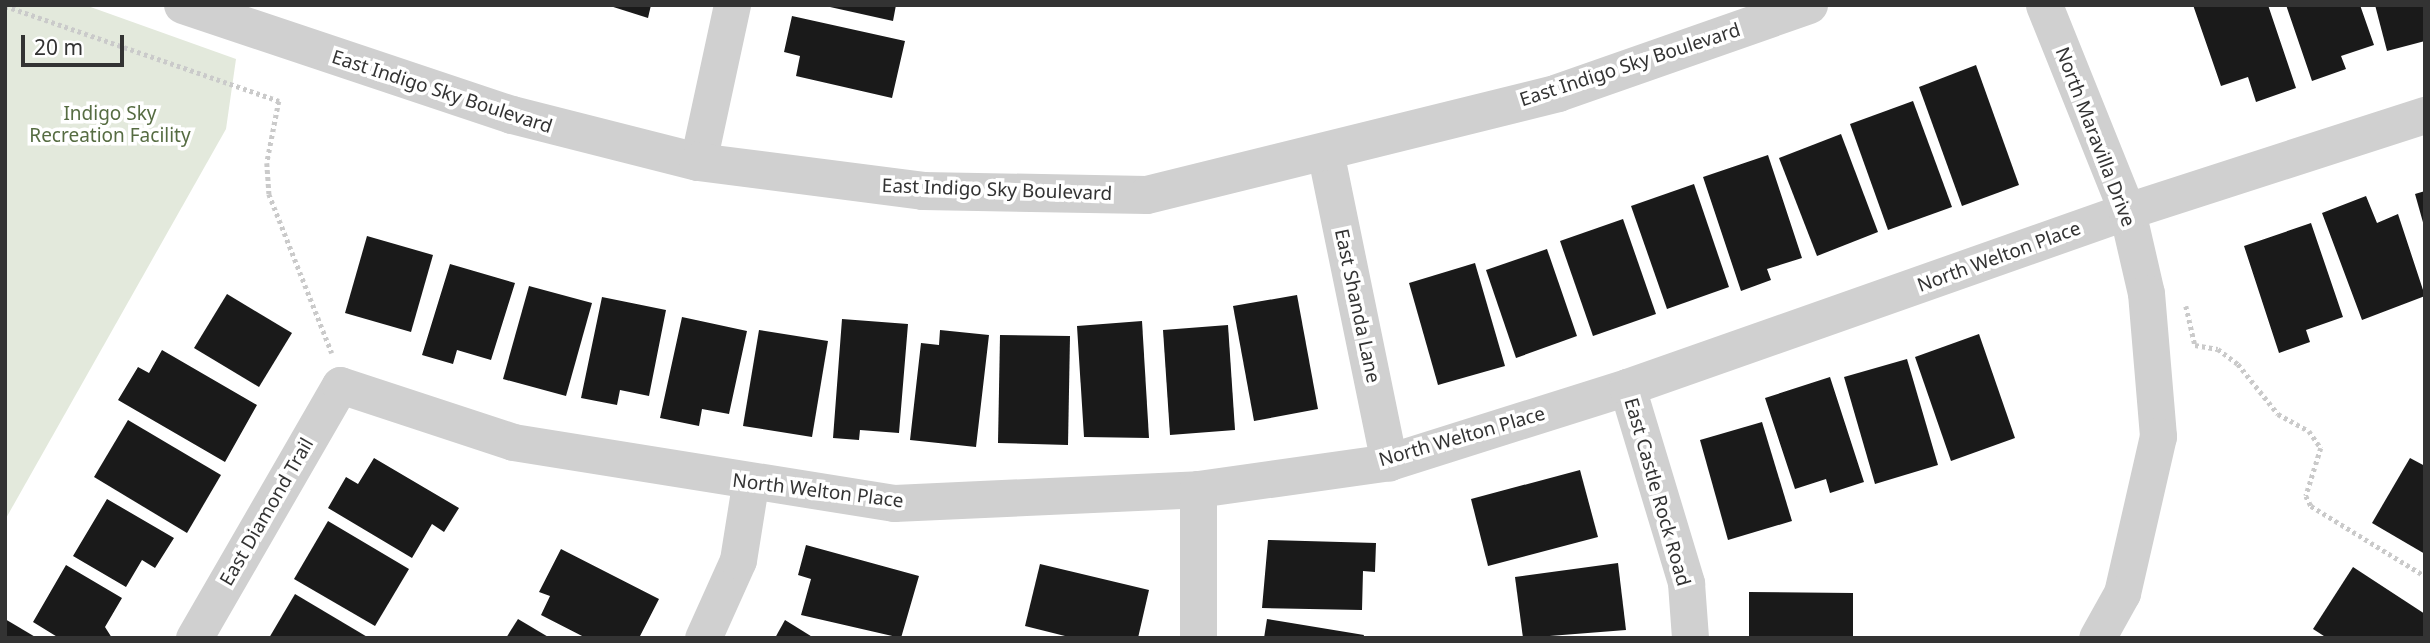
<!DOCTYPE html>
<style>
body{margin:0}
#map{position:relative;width:2430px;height:643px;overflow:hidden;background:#fff;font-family:"Noto Sans",sans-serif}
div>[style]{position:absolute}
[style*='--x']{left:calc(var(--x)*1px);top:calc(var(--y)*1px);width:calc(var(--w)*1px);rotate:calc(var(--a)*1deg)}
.green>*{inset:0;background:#e3e9dc}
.building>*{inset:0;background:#1a1a1a}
.path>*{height:4.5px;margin-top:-2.25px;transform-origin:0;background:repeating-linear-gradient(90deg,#cacaca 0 3.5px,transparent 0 7px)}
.minor>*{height:37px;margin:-18.5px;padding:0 18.5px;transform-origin:18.5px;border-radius:18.5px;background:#d0d0d0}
.tertiary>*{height:38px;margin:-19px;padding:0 19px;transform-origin:19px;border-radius:19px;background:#d0d0d0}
span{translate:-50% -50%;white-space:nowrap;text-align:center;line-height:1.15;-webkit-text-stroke:7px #fff;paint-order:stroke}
.street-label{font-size:19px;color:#333}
.park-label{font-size:19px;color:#566c42}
.frame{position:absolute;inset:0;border:7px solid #333;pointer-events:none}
.scale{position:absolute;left:21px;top:35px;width:103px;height:32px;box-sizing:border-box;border:4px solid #333;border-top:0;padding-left:9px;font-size:21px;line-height:24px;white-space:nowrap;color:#333;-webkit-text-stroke:5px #fff;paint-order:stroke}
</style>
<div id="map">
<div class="green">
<i style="clip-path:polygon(5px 5px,85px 5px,236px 59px,226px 129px,5px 520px)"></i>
</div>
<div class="building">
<i style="clip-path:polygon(607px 5px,651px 5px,648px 18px)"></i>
<i style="clip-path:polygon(821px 5px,896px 5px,893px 21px)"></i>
<i style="clip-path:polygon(2193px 5px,2268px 5px,2296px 88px,2256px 102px,2248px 77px,2221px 86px)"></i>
<i style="clip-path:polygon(2286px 5px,2360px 5px,2374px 45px,2341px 56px,2346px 69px,2312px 81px)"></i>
<i style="clip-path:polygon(2375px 5px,2425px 5px,2425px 41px,2387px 51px)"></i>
<i style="clip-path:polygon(792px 16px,905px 41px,892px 98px,796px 76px,800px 56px,784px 52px)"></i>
<i style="clip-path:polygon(1976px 65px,2019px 185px,1962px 206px,1919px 87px)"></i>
<i style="clip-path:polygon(1913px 101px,1952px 207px,1888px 230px,1850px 124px)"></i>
<i style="clip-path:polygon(1841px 134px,1878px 232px,1817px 256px,1779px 158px)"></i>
<i style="clip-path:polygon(1768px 155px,1802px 258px,1767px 269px,1771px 280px,1741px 291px,1703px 177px)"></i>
<i style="clip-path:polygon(1694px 184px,1729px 287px,1667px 309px,1631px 206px)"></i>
<i style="clip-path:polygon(2425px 191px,2425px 226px,2424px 226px,2415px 194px)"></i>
<i style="clip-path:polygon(2366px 196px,2377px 223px,2398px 214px,2425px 296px,2362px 320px,2322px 213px)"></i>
<i style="clip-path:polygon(1623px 219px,1656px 314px,1593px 336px,1560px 241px)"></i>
<i style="clip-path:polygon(2311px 223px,2343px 317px,2306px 330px,2310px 342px,2279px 353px,2244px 246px)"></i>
<i style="clip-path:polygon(367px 236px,433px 255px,411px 332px,345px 313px)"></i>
<i style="clip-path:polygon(1547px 249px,1577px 336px,1516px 358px,1486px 270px)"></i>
<i style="clip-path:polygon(1475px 263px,1505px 366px,1438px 385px,1409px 283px)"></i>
<i style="clip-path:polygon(450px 264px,515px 283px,491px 360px,457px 350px,453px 364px,422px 355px)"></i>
<i style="clip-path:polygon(529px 286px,592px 303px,566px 396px,503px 379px)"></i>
<i style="clip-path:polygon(227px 294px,292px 333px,259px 387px,194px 348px)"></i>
<i style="clip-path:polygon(1297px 295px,1318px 409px,1254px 421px,1233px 306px)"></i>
<i style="clip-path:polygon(602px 297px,666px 310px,649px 396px,620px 390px,617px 405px,581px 398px)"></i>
<i style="clip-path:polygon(682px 317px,747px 331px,729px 414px,702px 409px,699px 426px,660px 418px)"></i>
<i style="clip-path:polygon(842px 319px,908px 324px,899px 433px,860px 430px,859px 440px,833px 438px)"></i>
<i style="clip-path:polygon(1142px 321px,1149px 438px,1084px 437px,1077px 326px)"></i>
<i style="clip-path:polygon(1228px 325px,1235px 430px,1170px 435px,1163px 330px)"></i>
<i style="clip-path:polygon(759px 330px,828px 341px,812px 437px,743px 426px)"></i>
<i style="clip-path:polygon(940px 330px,989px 335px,976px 447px,910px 440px,921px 343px,939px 345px)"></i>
<i style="clip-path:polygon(1979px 334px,2015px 438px,1951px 461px,1915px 357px)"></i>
<i style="clip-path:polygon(1000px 335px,1070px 336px,1068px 445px,998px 443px)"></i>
<i style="clip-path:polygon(162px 350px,257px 405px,225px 462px,118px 400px,138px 367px,149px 373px)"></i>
<i style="clip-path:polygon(1907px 359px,1938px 465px,1875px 484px,1844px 377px)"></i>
<i style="clip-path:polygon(1830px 377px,1864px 482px,1830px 493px,1826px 479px,1795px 489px,1765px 398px)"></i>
<i style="clip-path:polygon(128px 420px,221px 475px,187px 533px,94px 477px)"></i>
<i style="clip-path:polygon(1762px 422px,1792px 521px,1728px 540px,1700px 440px)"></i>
<i style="clip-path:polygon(374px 458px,459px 508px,444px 532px,432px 524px,412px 558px,328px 508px,346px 477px,358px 484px)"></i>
<i style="clip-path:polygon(2410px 458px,2425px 466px,2425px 554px,2372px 523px)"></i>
<i style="clip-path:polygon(1580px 470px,1598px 537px,1488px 566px,1471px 499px)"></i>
<i style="clip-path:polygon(107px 499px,174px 538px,155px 568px,142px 560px,126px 587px,73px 556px)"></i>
<i style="clip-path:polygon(328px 521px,409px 569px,375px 626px,294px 579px)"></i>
<i style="clip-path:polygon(1268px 540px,1376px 543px,1375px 572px,1363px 571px,1362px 610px,1262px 608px)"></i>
<i style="clip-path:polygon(806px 545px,919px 576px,901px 638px,801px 615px,811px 579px,798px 575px)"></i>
<i style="clip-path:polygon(561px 549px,659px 599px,639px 638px,586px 638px,541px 615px,550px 596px,539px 592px)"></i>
<i style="clip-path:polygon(1618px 563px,1626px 630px,1523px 638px,1515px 577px)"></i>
<i style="clip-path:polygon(1040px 564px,1149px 590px,1138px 638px,1073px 638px,1025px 626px)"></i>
<i style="clip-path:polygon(66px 565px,122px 598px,105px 627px,112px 638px,59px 638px,33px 622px)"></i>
<i style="clip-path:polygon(2353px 567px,2425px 614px,2425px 638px,2327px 638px,2313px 629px)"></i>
<i style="clip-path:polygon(1749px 592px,1853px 593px,1853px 638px,1749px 638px)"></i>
<i style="clip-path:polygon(295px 594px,369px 638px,269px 638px)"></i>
<i style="clip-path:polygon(5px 619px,37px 638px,5px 638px)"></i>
<i style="clip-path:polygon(518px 619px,550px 638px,506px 638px)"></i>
<i style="clip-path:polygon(1267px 619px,1364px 635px,1363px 638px,1264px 638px)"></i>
<i style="clip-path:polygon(785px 620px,814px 638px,775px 638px)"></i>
</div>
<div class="path">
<i style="--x:5;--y:6;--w:290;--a:19.1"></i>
<i style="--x:279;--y:101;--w:63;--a:101"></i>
<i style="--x:267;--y:163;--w:31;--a:86"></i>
<i style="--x:269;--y:194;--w:171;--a:68.4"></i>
<i style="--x:2186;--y:306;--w:40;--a:77"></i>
<i style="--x:2195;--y:345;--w:23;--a:10"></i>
<i style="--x:2218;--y:349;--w:25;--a:37"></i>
<i style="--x:2238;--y:364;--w:64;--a:51.3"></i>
<i style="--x:2278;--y:414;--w:35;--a:29"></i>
<i style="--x:2309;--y:431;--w:21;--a:55"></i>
<i style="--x:2321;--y:448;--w:50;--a:107.4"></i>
<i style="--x:2306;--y:496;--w:11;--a:63"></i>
<i style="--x:2311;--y:506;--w:134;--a:31.6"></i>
</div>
<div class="minor">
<i style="--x:2044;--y:5;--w:222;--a:68.1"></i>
<i style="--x:2127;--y:211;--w:84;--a:77"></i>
<i style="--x:2146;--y:293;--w:144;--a:85.2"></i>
<i style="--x:2158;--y:436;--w:161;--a:102.9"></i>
<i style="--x:2122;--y:593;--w:51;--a:119.1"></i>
<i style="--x:1325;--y:151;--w:318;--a:78.4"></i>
<i style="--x:698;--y:162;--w:161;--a:-77.8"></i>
<i style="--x:1627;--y:387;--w:205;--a:73.2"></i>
<i style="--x:1686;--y:583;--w:55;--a:85.8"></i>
<i style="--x:194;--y:638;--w:292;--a:-60"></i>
<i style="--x:340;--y:385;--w:182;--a:18.2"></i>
<i style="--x:513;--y:442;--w:386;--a:9.1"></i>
<i style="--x:894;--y:503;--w:304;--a:-2.6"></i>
<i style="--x:1198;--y:489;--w:193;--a:-8"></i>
<i style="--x:1389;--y:462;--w:250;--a:-17.5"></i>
<i style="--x:1627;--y:387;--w:530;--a:-19.39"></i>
<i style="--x:2127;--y:211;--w:313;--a:-17.9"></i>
<i style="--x:703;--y:638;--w:85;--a:-65.8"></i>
<i style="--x:738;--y:560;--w:76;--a:-80.9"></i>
<i style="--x:1198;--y:638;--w:149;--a:-90"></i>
</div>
<div class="tertiary">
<i style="--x:183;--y:5;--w:347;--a:18.5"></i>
<i style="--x:512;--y:115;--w:192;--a:14.2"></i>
<i style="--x:698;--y:162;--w:227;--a:7.3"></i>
<i style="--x:923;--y:191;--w:224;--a:1"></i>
<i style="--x:1147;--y:195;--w:423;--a:-13.9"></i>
<i style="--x:1558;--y:93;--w:266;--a:-19.3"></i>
</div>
<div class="street-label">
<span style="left:1630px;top:65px;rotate:-18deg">East Indigo Sky Boulevard</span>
<span style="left:442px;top:92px;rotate:18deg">East Indigo Sky Boulevard</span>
<span style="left:2095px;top:137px;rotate:69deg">North Maravilla Drive</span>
<span style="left:997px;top:190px;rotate:2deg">East Indigo Sky Boulevard</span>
<span style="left:1999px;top:257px;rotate:-20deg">North Welton Place</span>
<span style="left:1357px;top:306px;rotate:78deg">East Shanda Lane</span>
<span style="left:1462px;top:437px;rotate:-16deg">North Welton Place</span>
<span style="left:818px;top:491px;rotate:7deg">North Welton Place</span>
<span style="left:1657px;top:492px;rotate:74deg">East Castle Rock Road</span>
<span style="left:267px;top:512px;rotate:-60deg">East Diamond Trail</span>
</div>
<div class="park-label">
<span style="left:110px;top:125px">Indigo Sky<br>Recreation Facility</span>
</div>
<div class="frame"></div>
<div class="scale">20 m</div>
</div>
